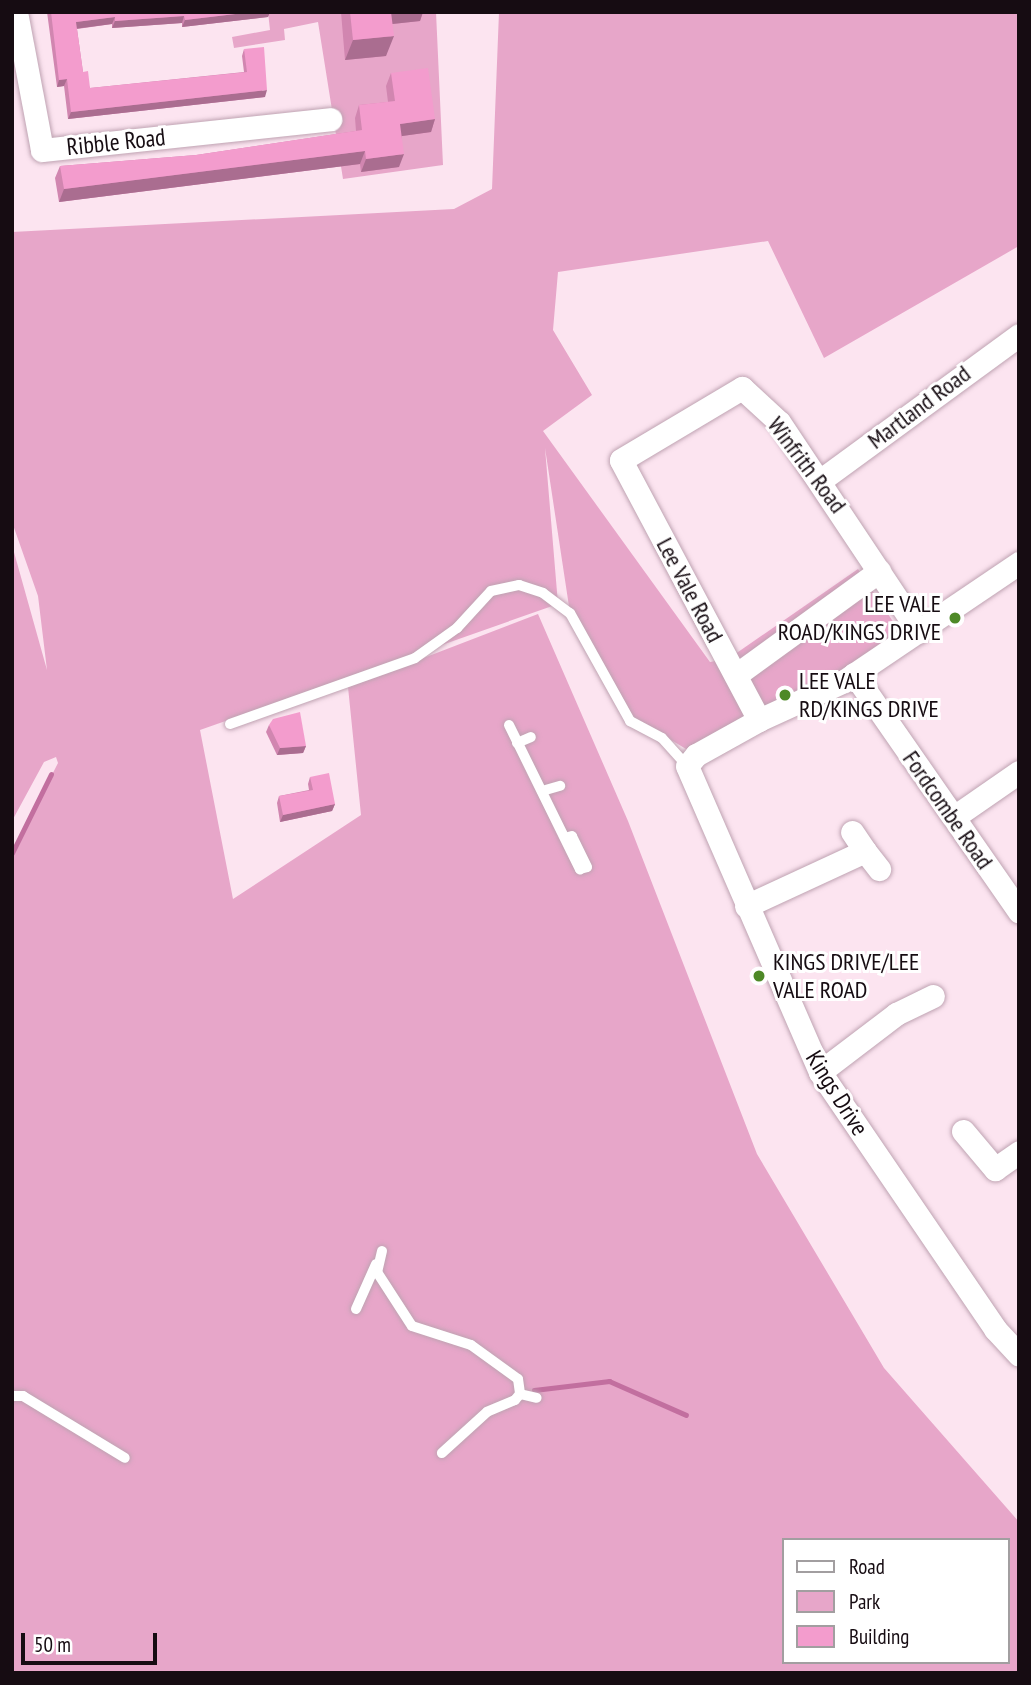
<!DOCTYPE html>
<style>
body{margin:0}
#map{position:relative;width:1031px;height:1685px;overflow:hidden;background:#fce4f0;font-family:"PT Sans Narrow",sans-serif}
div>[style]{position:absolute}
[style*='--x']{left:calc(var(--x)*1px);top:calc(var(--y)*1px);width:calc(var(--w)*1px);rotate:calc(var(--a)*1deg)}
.green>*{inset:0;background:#e7a6c9}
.stream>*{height:5px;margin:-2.5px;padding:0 2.5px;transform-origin:2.5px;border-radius:2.5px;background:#c26f9f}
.roads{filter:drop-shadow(0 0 2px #bfa3b2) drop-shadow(0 0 2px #bfa3b2)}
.lane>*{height:10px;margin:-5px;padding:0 5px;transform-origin:5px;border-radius:5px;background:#fff}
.street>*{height:23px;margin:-11.5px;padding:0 11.5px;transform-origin:11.5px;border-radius:11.5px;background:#fff}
.wall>*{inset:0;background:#d186b0}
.shaded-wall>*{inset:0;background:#aa6d90}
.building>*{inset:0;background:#f39ccd}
.dots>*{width:19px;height:19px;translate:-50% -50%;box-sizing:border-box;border:4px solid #fff;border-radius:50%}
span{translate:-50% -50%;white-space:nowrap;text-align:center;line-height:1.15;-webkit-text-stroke:6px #fff;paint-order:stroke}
.street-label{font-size:24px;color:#160c12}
.poi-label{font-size:24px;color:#160c12}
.right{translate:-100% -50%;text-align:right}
.left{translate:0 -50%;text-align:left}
.frame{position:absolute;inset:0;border:14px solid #160c12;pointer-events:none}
.legend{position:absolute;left:782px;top:1538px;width:228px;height:126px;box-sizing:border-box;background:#fff;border:2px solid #a29ea0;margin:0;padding:9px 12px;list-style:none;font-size:21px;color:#160c12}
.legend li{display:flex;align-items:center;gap:14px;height:35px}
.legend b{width:35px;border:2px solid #a29ea0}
.scale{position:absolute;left:21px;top:1633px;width:136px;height:32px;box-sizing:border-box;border:4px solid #160c12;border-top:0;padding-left:9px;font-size:21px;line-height:24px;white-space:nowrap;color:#160c12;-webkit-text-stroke:5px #fff;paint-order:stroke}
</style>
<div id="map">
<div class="green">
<i style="clip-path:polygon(268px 12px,436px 12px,443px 165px,343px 179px,318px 22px,284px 29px,285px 40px,234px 48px,232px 37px,270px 30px)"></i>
<i style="clip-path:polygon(evenodd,499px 12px,1019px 12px,1019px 246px,824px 358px,768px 241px,558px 272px,553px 330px,592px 395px,543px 431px,710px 662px,728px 659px,858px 569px,906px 641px,696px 755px,633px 717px,570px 613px,545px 448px,558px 604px,200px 730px,233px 899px,361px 815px,348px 687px,538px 614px,628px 821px,757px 1154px,884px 1368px,1019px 1522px,1019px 1673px,12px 1673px,12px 853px,58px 763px,56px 757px,44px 762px,12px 821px,12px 545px,47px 670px,38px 596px,12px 522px,12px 232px,454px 209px,492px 189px,499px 12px,784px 1540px,1008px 1540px,1008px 1662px,784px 1662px,784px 1540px)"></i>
</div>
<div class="stream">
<i style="--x:12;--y:853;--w:88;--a:-63.7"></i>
<i style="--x:534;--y:1390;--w:76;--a:-6.8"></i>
<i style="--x:609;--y:1381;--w:84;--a:23.8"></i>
</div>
<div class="roads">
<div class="lane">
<i style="--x:230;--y:724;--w:196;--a:-19.6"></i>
<i style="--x:415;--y:658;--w:52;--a:-35.5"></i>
<i style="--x:457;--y:628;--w:50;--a:-47.4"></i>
<i style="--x:491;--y:591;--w:29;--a:-12"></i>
<i style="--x:519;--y:585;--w:25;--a:18"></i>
<i style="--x:543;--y:593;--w:34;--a:37"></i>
<i style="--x:570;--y:613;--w:124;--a:60.9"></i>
<i style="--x:630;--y:721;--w:36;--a:28"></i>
<i style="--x:662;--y:738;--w:38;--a:48"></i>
<i style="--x:509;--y:725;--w:161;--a:63.8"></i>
<i style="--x:580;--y:869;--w:7;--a:-16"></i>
<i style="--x:587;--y:867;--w:34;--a:-116"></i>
<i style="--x:572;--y:836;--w:7;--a:164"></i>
<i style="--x:517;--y:743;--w:15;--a:-23"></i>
<i style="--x:542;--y:791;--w:19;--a:-16"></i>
<i style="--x:382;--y:1251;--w:22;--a:103"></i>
<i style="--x:377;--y:1272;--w:64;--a:57.1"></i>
<i style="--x:412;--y:1326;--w:62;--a:17.9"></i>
<i style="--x:471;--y:1345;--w:58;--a:35.9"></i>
<i style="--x:518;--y:1379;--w:15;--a:82"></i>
<i style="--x:520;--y:1394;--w:8;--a:130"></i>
<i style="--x:515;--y:1400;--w:30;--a:157"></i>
<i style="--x:487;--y:1412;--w:61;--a:137.7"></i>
<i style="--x:356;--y:1309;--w:49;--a:-66"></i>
<i style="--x:520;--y:1394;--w:17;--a:13"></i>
<i style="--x:12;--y:1396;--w:11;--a:0"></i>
<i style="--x:23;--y:1396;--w:119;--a:31.3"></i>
</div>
<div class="street">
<i style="--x:16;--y:12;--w:140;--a:79.3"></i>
<i style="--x:42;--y:150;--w:290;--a:-6.1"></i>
<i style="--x:821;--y:480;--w:245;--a:-36.2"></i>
<i style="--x:1019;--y:563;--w:211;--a:146"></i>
<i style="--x:844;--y:681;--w:94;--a:155.4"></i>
<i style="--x:759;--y:720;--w:72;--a:150.9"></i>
<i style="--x:696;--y:755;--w:14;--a:129"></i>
<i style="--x:687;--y:766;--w:334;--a:66.5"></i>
<i style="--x:820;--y:1072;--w:311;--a:55.7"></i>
<i style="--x:995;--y:1329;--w:35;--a:47"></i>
<i style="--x:854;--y:674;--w:289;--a:55.2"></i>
<i style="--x:736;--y:675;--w:177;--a:-36"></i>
<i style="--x:759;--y:720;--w:294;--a:-118"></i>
<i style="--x:621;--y:460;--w:141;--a:-30.8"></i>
<i style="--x:742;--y:388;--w:50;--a:42.6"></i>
<i style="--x:779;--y:422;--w:252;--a:56.3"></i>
<i style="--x:954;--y:817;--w:79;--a:-34.7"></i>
<i style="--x:865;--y:851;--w:23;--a:52"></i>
<i style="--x:746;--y:906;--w:131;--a:-24.8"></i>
<i style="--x:865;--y:851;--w:23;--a:-124"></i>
<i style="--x:820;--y:1072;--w:96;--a:-37.3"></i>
<i style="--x:896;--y:1014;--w:41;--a:-25.9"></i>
<i style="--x:963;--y:1131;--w:50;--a:49.9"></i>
<i style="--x:995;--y:1169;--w:29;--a:-35"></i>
</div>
</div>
<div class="wall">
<i style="clip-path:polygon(47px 12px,270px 12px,268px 17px,182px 27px,182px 23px,112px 28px,112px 24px,77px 29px,83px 72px,90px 88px,244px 72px,242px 56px,244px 49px,265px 97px,68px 119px,64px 86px,57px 87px)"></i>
<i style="clip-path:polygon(341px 12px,423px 12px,420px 21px,392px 24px,386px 56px,345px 60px)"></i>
<i style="clip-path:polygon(391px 73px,435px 119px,431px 132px,402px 136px,399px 167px,361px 172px,360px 164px,59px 202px,55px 178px,60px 166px,196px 155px,356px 131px,355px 118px,359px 105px,388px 102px,386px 86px)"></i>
<i style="clip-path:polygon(269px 725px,306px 746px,303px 753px,277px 755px,266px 732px)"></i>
<i style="clip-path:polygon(310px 777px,335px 804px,332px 811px,280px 822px,277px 803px,279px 796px,309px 790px,308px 784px)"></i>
</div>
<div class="shaded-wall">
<i style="clip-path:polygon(252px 12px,270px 12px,268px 17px,182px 27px,185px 20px)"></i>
<i style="clip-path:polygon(388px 12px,423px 12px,420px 21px,383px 25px)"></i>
<i style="clip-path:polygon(184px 16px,182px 23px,112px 28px,115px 21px)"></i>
<i style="clip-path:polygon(115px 17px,112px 24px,74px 29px,76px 22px)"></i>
<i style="clip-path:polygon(394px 36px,386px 56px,345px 60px,353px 40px)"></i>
<i style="clip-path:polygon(67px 79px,64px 86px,57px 87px,59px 80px)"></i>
<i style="clip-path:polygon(267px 90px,265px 97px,68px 119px,71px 112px)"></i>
<i style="clip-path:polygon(435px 119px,431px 132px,395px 137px,400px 124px)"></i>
<i style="clip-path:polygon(365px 151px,360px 164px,59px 202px,64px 189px)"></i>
<i style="clip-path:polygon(404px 154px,399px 167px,361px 172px,366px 159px)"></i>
<i style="clip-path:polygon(306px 746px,303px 753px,277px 755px,280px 748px)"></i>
<i style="clip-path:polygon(335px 804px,332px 811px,280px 822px,283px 815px)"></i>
</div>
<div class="building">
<i style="clip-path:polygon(51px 12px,252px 12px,185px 20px,184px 16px,115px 21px,115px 17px,76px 22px,83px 72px,88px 71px,90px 88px,247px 72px,244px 49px,264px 47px,267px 90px,71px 112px,67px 79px,59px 80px)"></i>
<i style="clip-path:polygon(350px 12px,391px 12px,394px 36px,353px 40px)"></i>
<i style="clip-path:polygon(428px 68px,435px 119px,400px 124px,404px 154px,366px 159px,365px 151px,64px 189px,60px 166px,196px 155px,362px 130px,359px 105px,395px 101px,391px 73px)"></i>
<i style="clip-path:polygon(300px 712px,306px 746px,280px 748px,269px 725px,273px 719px)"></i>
<i style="clip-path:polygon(329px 773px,335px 804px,283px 815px,279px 796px,313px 790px,310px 777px)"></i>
</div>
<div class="dots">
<i style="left:955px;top:618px;background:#4e8927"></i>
<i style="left:785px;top:695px;background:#4e8927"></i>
<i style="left:759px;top:976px;background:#4e8927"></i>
</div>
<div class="street-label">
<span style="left:116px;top:142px;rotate:-6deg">Ribble Road</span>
<span style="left:919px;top:407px;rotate:-37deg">Martland Road</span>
<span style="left:807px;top:465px;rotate:53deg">Winfrith Road</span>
<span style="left:690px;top:590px;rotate:62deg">Lee Vale Road</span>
<span style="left:948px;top:810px;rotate:55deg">Fordcombe Road</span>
<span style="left:837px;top:1093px;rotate:58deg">Kings Drive</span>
</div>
<div class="poi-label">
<span class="right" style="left:941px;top:618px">LEE VALE<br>ROAD/KINGS DRIVE</span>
<span class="left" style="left:799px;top:695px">LEE VALE<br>RD/KINGS DRIVE</span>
<span class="left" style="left:773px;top:976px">KINGS DRIVE/LEE<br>VALE ROAD</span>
</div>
<div class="frame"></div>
<ul class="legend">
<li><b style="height:9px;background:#fff"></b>Road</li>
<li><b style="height:19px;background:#e7a6c9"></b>Park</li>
<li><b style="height:19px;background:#f39ccd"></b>Building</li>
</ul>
<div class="scale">50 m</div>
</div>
